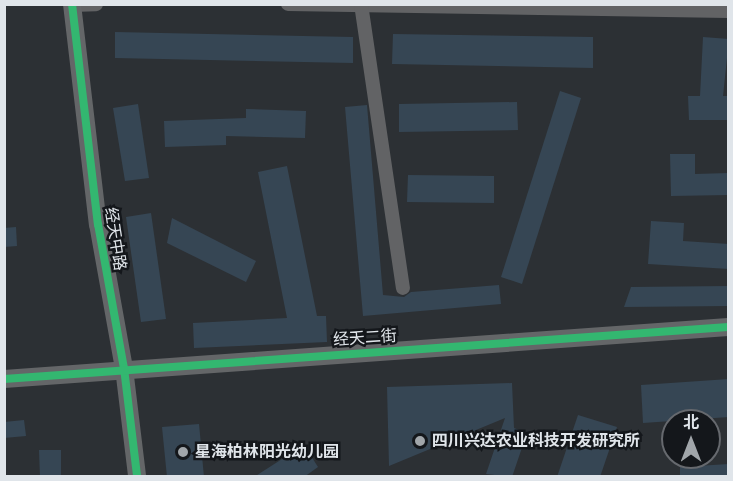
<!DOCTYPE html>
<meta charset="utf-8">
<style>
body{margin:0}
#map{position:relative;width:733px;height:481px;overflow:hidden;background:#2c3034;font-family:Arial,"Noto Sans SC",sans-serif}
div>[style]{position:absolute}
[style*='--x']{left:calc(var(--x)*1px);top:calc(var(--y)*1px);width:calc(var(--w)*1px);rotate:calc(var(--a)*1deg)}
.building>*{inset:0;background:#364654}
.street>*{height:14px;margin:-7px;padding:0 7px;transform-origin:7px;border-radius:7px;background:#626365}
.secondary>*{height:18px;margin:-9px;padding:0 9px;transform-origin:9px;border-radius:9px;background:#646668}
.cycleway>*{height:8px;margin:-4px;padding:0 4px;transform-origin:4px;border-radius:4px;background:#33b770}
.dots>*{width:16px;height:16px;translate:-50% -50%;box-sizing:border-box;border:3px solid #14171b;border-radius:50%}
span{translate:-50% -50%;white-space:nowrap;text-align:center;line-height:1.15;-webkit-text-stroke:5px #14171b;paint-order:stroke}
.street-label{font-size:16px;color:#e0e5ea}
.poi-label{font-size:16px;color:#e0e5ea;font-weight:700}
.left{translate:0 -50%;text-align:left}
.frame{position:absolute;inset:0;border:6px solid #e0e5ea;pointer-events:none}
.north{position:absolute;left:661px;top:409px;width:60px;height:60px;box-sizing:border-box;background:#14171b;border:2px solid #66696e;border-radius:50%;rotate:0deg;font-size:16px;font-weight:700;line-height:24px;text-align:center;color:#e0e5ea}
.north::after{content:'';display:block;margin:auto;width:21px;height:27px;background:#a1a6aa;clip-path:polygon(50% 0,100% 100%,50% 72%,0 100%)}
</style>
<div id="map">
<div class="building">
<i style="clip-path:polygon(115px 32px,353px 37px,353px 63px,115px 58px)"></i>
<i style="clip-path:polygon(393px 34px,593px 37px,593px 68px,392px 64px)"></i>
<i style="clip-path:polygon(703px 37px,729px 39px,723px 96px,729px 96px,729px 120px,689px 120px,688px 96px,700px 96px)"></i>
<i style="clip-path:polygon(560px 91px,581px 98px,522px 284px,501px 277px)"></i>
<i style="clip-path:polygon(517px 102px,518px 130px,399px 132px,399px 104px)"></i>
<i style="clip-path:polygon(138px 104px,149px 178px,125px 181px,113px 108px)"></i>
<i style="clip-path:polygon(367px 105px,383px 295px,404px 297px,411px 292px,499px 285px,501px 304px,363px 316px,345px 107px)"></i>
<i style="clip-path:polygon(246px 109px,306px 111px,305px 138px,226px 136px,226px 145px,165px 147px,164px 121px,246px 118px)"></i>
<i style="clip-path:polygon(670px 154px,695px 154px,695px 174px,729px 173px,729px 195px,671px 196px)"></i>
<i style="clip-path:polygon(287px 166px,317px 316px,326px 316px,327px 342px,194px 348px,193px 323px,287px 318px,258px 172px)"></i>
<i style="clip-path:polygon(408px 175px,494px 176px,494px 203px,407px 202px)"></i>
<i style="clip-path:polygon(151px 213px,166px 319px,141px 322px,126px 217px)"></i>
<i style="clip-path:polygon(172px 218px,256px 261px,246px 282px,167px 243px)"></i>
<i style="clip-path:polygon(651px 221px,684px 223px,683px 241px,729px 244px,729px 269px,648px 264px)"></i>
<i style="clip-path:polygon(16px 227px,17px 246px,4px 247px,4px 228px)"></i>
<i style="clip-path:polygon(729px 286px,729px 306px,624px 307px,631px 287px)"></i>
<i style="clip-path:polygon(729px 379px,729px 417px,643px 423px,641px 385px)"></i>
<i style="clip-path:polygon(512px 383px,514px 428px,527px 433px,512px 477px,486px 474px,505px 418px,389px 466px,387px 387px)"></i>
<i style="clip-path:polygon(578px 415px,617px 427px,600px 477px,557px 477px)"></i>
<i style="clip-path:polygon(24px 420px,26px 436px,4px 438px,4px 422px)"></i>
<i style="clip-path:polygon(199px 424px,204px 477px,167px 477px,162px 427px)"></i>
<i style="clip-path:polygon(304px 445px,318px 467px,304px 477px,254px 477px)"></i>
<i style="clip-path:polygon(39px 450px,61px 450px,61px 477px,40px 477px)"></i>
<i style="clip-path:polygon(729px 464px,729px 477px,680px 477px,680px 467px)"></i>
</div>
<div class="street">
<i style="--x:288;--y:4;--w:440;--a:0.9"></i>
<i style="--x:361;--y:4;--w:287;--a:81.6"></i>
<i style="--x:72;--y:5;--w:24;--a:-2"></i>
</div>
<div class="secondary">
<i style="--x:72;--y:4;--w:222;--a:83.3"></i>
<i style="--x:98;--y:224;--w:146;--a:79.8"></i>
<i style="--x:124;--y:368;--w:109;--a:83.1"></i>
<i style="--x:4;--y:379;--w:726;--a:-4.11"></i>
</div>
<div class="cycleway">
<i style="--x:72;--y:4;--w:222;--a:83.3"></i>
<i style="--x:98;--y:224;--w:146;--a:79.8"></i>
<i style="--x:124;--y:368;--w:109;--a:83.1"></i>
<i style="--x:4;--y:379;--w:726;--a:-4.11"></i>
</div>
<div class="dots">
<i style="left:420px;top:441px;background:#a1a6aa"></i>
<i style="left:183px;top:452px;background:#a1a6aa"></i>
</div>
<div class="street-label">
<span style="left:115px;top:239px;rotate:81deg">经天中路</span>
<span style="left:365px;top:338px;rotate:-4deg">经天二街</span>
</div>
<div class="poi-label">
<span class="left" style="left:432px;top:441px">四川兴达农业科技开发研究所</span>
<span class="left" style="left:195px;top:452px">星海柏林阳光幼儿园</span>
</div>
<div class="frame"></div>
<div class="north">北</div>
</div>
